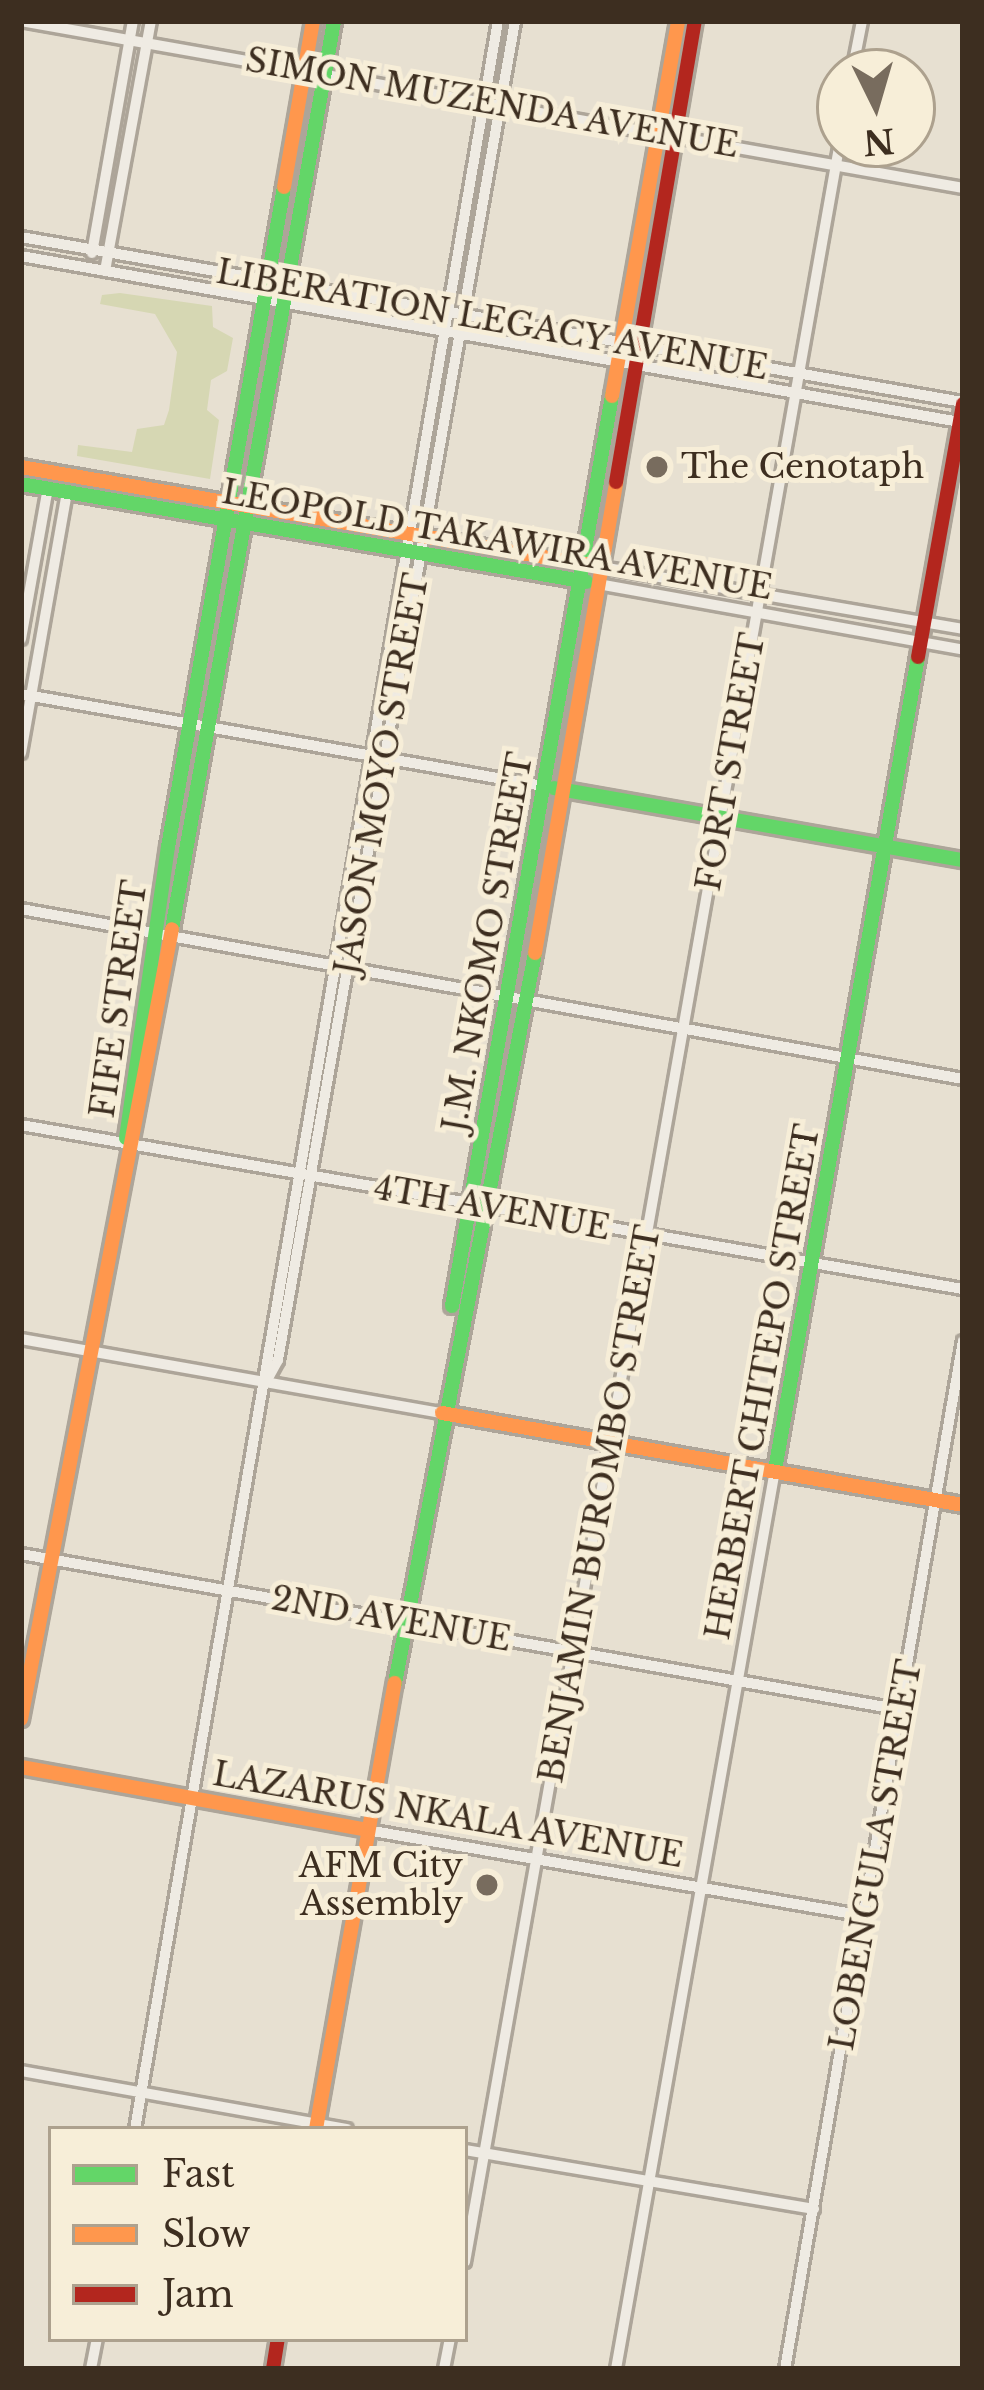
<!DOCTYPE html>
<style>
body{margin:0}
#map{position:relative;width:984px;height:2390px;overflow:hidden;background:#e7e0d1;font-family:"Libre Baskerville",serif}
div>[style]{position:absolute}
.green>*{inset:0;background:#d6d7b3}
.roads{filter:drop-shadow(3px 0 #ada599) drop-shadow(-3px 0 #ada599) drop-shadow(0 3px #ada599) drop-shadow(0 -3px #ada599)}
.street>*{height:10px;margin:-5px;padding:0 5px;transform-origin:5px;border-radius:5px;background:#efebe3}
.fast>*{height:14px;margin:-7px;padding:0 7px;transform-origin:7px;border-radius:7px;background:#63d668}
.slow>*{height:14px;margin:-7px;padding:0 7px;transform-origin:7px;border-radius:7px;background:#ff974d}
.jam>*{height:14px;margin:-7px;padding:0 7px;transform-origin:7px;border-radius:7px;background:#b3261e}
.dots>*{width:33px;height:33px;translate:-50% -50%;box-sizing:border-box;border:6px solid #f7eed8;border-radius:50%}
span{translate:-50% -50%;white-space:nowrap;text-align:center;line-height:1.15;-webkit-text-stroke:10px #f7eed8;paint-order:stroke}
.street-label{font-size:33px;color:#3d2e20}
.poi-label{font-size:33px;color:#3d2e20}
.left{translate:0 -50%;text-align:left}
.right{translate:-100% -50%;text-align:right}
.frame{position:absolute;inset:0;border:24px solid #3d2e20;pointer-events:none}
.legend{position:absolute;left:48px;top:2126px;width:420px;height:216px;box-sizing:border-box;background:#f7eed8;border:3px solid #ada18e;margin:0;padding:15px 21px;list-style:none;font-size:36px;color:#3d2e20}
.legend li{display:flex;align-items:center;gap:24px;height:60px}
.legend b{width:60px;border:3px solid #ada18e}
.north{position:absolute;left:816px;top:48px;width:120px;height:120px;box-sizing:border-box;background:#f7eed8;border:3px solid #ada18e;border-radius:50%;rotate:175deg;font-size:33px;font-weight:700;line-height:48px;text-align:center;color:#3d2e20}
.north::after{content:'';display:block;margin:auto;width:42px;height:54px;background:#786c5e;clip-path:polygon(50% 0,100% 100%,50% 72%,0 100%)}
</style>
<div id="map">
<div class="green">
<div style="clip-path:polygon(120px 293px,212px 306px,213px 327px,233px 338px,227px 371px,211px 380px,207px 410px,219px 420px,210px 479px,77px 456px,78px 445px,132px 452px,137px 429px,164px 425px,169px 410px,177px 352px,155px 314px,100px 304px,102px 295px)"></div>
</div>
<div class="roads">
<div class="street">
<div style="left:21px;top:21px;width:957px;rotate:10.05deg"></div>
<div style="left:852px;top:72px;width:52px;rotate:-78.9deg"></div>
<div style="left:21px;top:237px;width:956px;rotate:9.94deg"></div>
<div style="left:92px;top:253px;width:236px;rotate:-80deg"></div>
<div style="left:21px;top:256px;width:954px;rotate:10.03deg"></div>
<div style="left:105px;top:271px;width:254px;rotate:-79.6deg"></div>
<div style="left:601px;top:567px;width:367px;rotate:9.7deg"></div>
<div style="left:598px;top:584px;width:371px;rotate:10.2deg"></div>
<div style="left:21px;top:639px;width:153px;rotate:-79.9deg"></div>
<div style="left:21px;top:694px;width:524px;rotate:10deg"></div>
<div style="left:21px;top:753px;width:266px;rotate:-80deg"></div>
<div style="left:21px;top:909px;width:957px;rotate:10.23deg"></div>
<div style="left:21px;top:1125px;width:956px;rotate:9.88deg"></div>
<div style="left:21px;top:1339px;width:427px;rotate:10deg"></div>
<div style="left:267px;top:1380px;width:23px;rotate:-61deg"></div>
<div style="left:278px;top:1360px;width:1360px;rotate:-79.96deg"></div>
<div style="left:21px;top:1554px;width:895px;rotate:10.04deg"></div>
<div style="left:367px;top:1830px;width:505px;rotate:9.8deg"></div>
<div style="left:21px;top:2071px;width:331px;rotate:10.1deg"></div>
<div style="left:135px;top:2129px;width:2139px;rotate:-80.23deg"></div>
<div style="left:465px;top:2150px;width:354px;rotate:9.6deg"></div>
<div style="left:465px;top:2262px;width:2154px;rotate:-79.97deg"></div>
<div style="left:91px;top:2369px;width:31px;rotate:-79deg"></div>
<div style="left:444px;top:2369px;width:31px;rotate:-79deg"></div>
<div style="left:616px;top:2369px;width:913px;rotate:-79.97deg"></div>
<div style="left:785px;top:2369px;width:1043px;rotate:-80.18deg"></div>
</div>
<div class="fast">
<div style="left:21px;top:484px;width:574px;rotate:9.82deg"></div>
<div style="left:554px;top:788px;width:415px;rotate:10deg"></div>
<div style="left:172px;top:929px;width:922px;rotate:-79.88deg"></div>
<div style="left:126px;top:1138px;width:294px;rotate:-81.8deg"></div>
<div style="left:168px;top:847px;width:670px;rotate:-80.03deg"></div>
<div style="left:452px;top:1306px;width:924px;rotate:-80.03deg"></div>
<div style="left:775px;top:1470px;width:825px;rotate:-80.02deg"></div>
<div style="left:395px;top:1683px;width:743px;rotate:-79.14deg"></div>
</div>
<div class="slow">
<div style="left:284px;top:187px;width:169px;rotate:-80.1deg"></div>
<div style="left:612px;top:396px;width:381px;rotate:-80deg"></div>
<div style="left:21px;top:467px;width:577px;rotate:9.77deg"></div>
<div style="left:535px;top:953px;width:478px;rotate:-80.2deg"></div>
<div style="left:442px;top:1413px;width:529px;rotate:10.01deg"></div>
<div style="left:21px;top:1719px;width:804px;rotate:-79.18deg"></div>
<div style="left:21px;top:1767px;width:352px;rotate:10.3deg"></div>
<div style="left:316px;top:2129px;width:453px;rotate:-80deg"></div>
</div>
<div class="jam">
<div style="left:616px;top:482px;width:468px;rotate:-80.3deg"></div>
<div style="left:918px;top:657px;width:257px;rotate:-79.9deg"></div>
<div style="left:273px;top:2369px;width:30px;rotate:-81deg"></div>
</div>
</div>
<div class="dots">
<div style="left:657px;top:467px;background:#786c5e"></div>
<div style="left:487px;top:1885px;background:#786c5e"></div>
</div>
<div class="street-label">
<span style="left:492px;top:103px;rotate:10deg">SIMON MUZENDA AVENUE</span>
<span style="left:492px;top:320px;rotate:10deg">LIBERATION LEGACY AVENUE</span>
<span style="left:497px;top:540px;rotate:10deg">LEOPOLD TAKAWIRA AVENUE</span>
<span style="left:731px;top:762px;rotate:-80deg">FORT STREET</span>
<span style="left:382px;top:774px;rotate:-80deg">JASON MOYO STREET</span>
<span style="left:488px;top:942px;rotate:-80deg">J.M. NKOMO STREET</span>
<span style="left:119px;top:999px;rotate:-82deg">FIFE STREET</span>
<span style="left:492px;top:1208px;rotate:10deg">4TH AVENUE</span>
<span style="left:763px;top:1382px;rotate:-80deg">HERBERT CHITEPO STREET</span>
<span style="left:600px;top:1504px;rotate:-80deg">BENJAMIN BUROMBO STREET</span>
<span style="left:391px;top:1619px;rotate:10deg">2ND AVENUE</span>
<span style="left:448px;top:1815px;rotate:10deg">LAZARUS NKALA AVENUE</span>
<span style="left:876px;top:1855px;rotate:-80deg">LOBENGULA STREET</span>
</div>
<div class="poi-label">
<span class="left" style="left:681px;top:467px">The Cenotaph</span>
<span class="right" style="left:463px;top:1885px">AFM City<br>Assembly</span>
</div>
<div class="frame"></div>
<ul class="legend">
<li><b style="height:15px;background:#63d668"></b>Fast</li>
<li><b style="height:15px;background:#ff974d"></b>Slow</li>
<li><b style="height:15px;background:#b3261e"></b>Jam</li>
</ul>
<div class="north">N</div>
</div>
